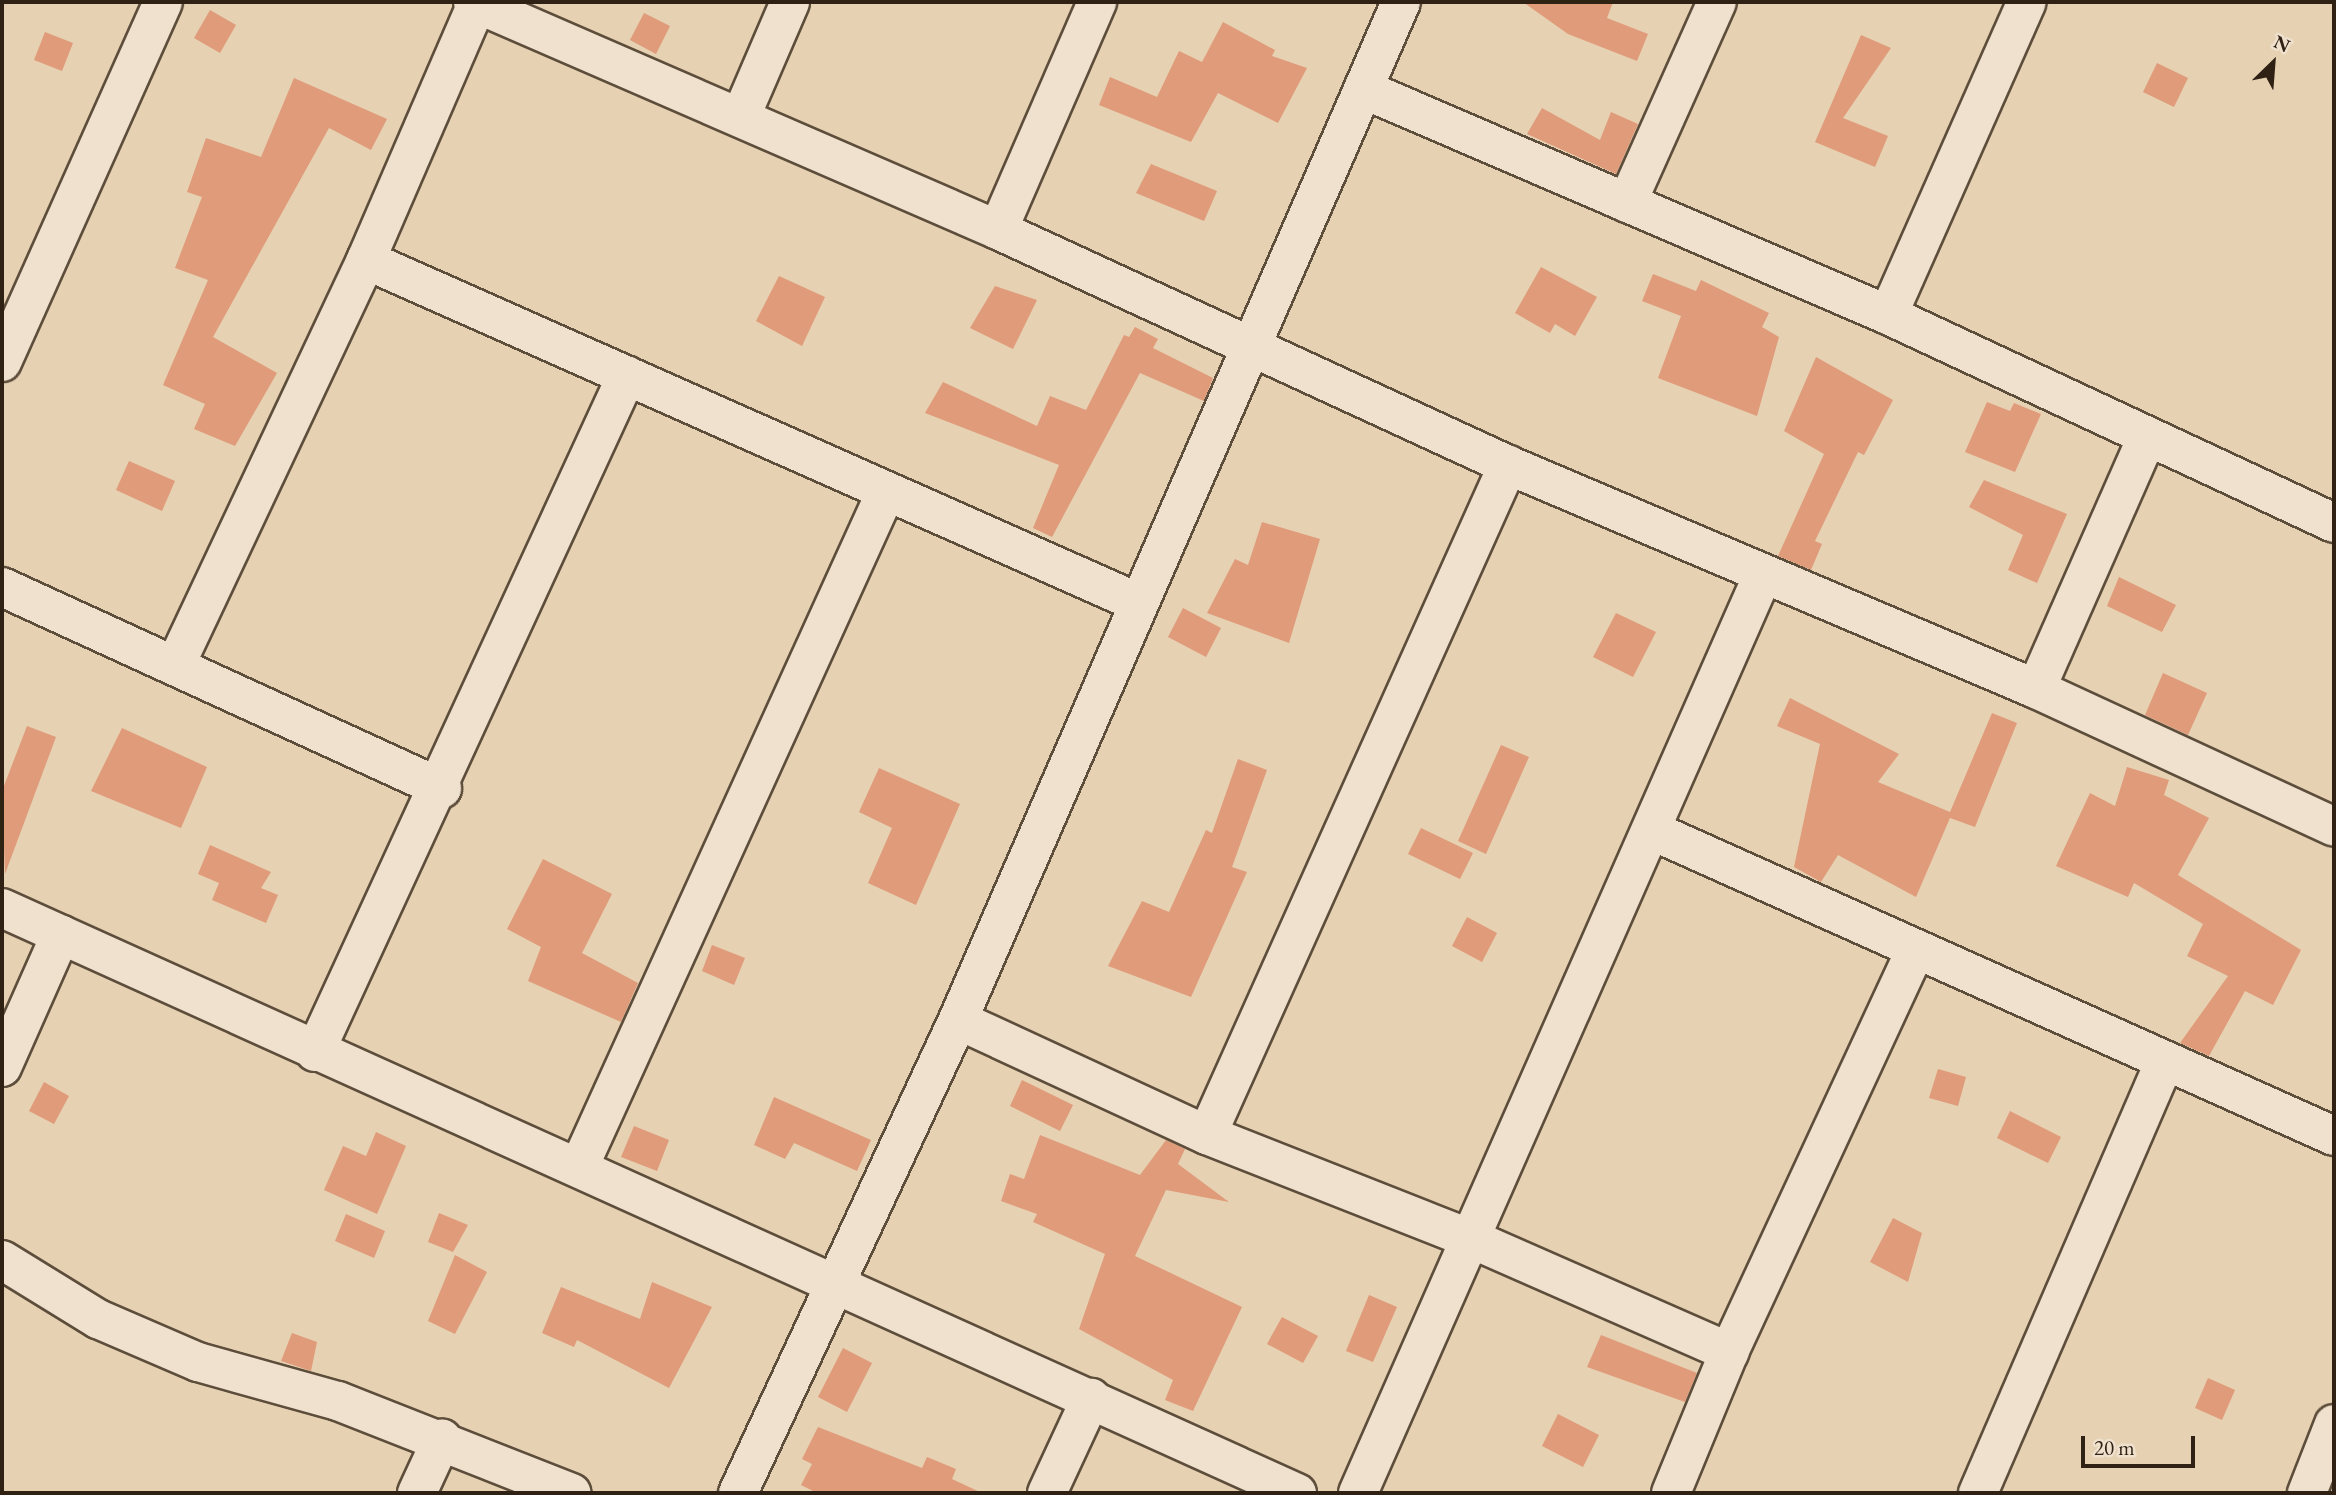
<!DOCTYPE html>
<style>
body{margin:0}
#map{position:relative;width:2336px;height:1495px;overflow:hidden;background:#e6d1b2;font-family:"EB Garamond",serif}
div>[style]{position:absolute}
.building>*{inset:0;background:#df9b7a}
.roads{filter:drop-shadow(2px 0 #5d4d3b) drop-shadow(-2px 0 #5d4d3b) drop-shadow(0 2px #5d4d3b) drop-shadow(0 -2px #5d4d3b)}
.street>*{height:38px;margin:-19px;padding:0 19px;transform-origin:19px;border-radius:19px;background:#efe1cd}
span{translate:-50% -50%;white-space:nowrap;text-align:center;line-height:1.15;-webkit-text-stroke:7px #efe1cd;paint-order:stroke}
.frame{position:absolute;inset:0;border:4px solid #2f2113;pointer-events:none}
.north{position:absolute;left:2238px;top:28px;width:70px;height:70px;-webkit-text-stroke:5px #efe1cd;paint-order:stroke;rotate:25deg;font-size:19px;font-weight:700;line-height:28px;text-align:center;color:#2f2113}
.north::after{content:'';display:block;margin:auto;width:24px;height:32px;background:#2f2113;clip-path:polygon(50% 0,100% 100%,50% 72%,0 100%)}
.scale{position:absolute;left:2081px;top:1436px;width:114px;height:32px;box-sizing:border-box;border:4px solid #2f2113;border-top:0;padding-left:9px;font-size:21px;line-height:24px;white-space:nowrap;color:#2f2113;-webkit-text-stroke:5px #efe1cd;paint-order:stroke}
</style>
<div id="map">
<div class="building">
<div style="clip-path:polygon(1523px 2px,1613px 2px,1607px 18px,1648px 34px,1637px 61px,1568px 34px)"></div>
<div style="clip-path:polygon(210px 10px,236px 25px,220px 53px,194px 38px)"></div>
<div style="clip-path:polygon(644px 13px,670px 26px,656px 54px,630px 40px)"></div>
<div style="clip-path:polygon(1223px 22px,1275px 50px,1272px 56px,1307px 68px,1278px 123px,1218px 93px,1191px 142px,1099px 105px,1110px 77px,1157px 97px,1179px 51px,1202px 62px)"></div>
<div style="clip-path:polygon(45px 32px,73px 43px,62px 71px,34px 60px)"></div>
<div style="clip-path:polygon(1861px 35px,1891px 48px,1843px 118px,1888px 136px,1875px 167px,1815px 142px)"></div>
<div style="clip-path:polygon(2157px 63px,2188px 78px,2174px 107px,2143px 92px)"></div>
<div style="clip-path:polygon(294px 78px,387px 119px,371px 150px,329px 128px,213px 337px,277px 373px,235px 446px,194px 429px,205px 404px,163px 385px,208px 280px,175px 268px,202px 197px,187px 192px,206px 138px,261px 157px)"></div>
<div style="clip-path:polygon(1542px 108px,1600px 140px,1611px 112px,1638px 124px,1616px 174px,1527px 134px)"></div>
<div style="clip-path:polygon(1151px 164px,1217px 191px,1204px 221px,1136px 193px)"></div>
<div style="clip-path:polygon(1541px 267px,1597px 297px,1575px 336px,1555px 324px,1550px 333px,1515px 313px)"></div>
<div style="clip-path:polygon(1653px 274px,1696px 291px,1701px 280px,1769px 313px,1762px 327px,1779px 337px,1757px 416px,1658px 378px,1681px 316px,1642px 301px)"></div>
<div style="clip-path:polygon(779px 276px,825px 297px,802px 346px,756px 321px)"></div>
<div style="clip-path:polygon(995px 286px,1037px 300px,1013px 349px,970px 328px)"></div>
<div style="clip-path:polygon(1135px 327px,1158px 339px,1153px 348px,1213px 378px,1204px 401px,1140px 373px,1052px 537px,1033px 528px,1059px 465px,925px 413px,943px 382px,1037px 426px,1050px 396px,1086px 410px,1124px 335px,1129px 337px)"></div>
<div style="clip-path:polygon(1816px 357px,1893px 400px,1864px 455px,1858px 452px,1815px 541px,1822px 544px,1811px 570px,1778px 556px,1824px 454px,1784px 431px)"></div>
<div style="clip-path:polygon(1987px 402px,2010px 411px,2014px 403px,2041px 414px,2015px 472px,1965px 452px)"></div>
<div style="clip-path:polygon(129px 461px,175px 481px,162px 511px,116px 490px)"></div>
<div style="clip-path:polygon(1984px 480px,2067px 514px,2037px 583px,2008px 570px,2023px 535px,1969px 507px)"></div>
<div style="clip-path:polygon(1262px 522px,1320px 539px,1289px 643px,1207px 613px,1235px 559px,1248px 565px)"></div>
<div style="clip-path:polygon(2119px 577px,2176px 605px,2162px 632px,2107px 606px)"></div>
<div style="clip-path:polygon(1183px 608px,1221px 628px,1206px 657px,1168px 637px)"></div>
<div style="clip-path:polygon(1616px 613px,1656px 632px,1633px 677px,1593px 657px)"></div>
<div style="clip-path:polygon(2163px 673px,2207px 693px,2188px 735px,2145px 715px)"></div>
<div style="clip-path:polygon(1790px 698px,1899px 754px,1878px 782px,1950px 812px,1992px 713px,2017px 723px,1975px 827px,1950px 818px,1916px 897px,1838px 855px,1821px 882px,1794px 867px,1820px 744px,1777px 726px)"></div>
<div style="clip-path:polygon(27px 726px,56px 737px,5px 874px,2px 791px)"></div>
<div style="clip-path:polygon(122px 728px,207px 767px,181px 828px,91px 791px)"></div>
<div style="clip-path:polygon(1501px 745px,1529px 757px,1486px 854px,1458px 841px)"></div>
<div style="clip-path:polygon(1238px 759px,1267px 770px,1232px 867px,1247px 872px,1191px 997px,1108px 966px,1142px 901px,1169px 912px,1206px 830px,1212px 833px)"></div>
<div style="clip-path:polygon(2127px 767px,2169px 780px,2164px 795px,2209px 818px,2178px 875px,2301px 950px,2273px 1005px,2245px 991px,2209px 1056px,2180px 1043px,2228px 976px,2187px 956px,2203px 924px,2134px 883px,2128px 897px,2056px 866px,2090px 793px,2115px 806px)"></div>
<div style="clip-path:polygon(879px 768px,960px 804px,916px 905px,868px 883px,892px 828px,859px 812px)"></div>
<div style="clip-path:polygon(1421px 828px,1473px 853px,1460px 879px,1408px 854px)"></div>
<div style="clip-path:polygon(210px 845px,271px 872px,261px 888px,278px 895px,266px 923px,212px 900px,219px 883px,198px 874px)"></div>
<div style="clip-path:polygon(543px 859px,612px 894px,582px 953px,638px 983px,621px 1022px,528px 981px,541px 947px,507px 929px)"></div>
<div style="clip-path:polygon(1467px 917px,1497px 933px,1482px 962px,1452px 946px)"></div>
<div style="clip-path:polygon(712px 945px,745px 958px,734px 985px,702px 971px)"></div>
<div style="clip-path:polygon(1938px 1069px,1966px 1077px,1958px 1106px,1929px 1098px)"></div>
<div style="clip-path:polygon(1022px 1080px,1073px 1105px,1060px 1131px,1010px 1106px)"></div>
<div style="clip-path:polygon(44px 1082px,69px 1096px,54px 1124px,29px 1111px)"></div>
<div style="clip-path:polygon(774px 1097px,871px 1140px,857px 1171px,794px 1143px,785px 1159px,754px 1145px)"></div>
<div style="clip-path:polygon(2010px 1111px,2061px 1137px,2048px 1163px,1997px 1138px)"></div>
<div style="clip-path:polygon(634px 1126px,669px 1140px,657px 1171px,621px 1157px)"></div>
<div style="clip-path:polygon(376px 1132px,406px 1146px,377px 1214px,324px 1190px,343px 1146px,366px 1156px)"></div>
<div style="clip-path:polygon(1040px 1135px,1140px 1175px,1166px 1140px,1185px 1149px,1178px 1164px,1229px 1202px,1166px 1190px,1135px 1256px,1242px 1307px,1193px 1411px,1165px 1400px,1173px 1380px,1079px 1329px,1105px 1254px,1033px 1222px,1037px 1214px,1001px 1201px,1010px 1174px,1024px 1179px)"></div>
<div style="clip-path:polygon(439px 1213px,468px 1225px,453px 1252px,428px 1242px)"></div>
<div style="clip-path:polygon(346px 1214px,385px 1231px,374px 1258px,335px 1241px)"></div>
<div style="clip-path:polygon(1893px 1218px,1922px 1233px,1908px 1282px,1870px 1262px)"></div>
<div style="clip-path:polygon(455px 1255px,487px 1272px,455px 1334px,428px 1321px)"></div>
<div style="clip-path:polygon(652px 1282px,712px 1307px,669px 1388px,577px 1340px,574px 1347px,542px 1333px,561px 1287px,640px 1319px)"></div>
<div style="clip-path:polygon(1369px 1295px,1397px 1307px,1373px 1362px,1346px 1351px)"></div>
<div style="clip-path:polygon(1282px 1317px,1318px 1336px,1303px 1363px,1267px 1344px)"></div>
<div style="clip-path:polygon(292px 1333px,317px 1342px,311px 1371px,281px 1361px)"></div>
<div style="clip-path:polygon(1601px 1335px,1697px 1373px,1685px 1402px,1587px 1367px)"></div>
<div style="clip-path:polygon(843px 1348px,872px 1363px,847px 1412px,818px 1397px)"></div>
<div style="clip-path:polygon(2208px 1378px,2235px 1390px,2222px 1420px,2195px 1408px)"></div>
<div style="clip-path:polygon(1558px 1414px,1599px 1435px,1583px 1467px,1542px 1446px)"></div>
<div style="clip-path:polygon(818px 1427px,922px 1468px,927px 1457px,956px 1469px,952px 1479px,982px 1493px,817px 1493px,801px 1485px,812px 1464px,802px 1459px)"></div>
</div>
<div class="roads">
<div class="street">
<div style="left:473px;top:2px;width:572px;rotate:23.47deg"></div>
<div style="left:998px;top:230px;width:562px;rotate:24.74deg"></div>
<div style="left:1508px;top:465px;width:574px;rotate:22.99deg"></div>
<div style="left:2036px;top:689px;width:328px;rotate:24.8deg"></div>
<div style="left:1363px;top:89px;width:572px;rotate:23.29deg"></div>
<div style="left:1888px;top:315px;width:492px;rotate:25deg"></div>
<div style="left:741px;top:116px;width:124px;rotate:-66.7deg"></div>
<div style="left:1627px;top:203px;width:220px;rotate:-65.9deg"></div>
<div style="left:998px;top:230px;width:249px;rotate:-66.5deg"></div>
<div style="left:366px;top:260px;width:846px;rotate:23.93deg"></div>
<div style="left:1888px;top:315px;width:342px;rotate:-66.1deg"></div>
<div style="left:2px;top:362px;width:394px;rotate:-65.9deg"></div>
<div style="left:2px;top:587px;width:484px;rotate:24.6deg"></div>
<div style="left:175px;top:666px;width:449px;rotate:-64.8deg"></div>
<div style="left:366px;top:260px;width:279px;rotate:-66.6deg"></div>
<div style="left:2036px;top:689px;width:275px;rotate:-66.2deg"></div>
<div style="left:1653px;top:831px;width:746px;rotate:24.13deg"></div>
<div style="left:2px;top:908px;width:1421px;rotate:24.31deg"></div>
<div style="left:958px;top:1020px;width:274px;rotate:24.8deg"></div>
<div style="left:1207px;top:1135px;width:287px;rotate:21.5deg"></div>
<div style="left:1474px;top:1240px;width:279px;rotate:23.7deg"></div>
<div style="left:315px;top:1052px;width:745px;rotate:-65.26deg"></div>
<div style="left:2px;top:1067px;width:145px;rotate:-66.1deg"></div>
<div style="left:1207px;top:1135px;width:735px;rotate:-65.81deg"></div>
<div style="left:579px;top:1167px;width:739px;rotate:-65.55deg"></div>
<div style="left:2px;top:1260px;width:113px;rotate:31.6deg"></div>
<div style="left:98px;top:1319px;width:109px;rotate:23.3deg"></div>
<div style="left:198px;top:1362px;width:145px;rotate:15.6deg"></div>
<div style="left:338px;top:1401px;width:251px;rotate:21.5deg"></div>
<div style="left:417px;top:1493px;width:60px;rotate:-65.2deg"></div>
<div style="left:738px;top:1493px;width:522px;rotate:-65.06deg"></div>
<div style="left:958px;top:1020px;width:1110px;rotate:-66.48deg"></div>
<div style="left:1047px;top:1493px;width:105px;rotate:-65.1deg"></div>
<div style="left:1358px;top:1493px;width:1001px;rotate:-66.2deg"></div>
<div style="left:1671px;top:1493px;width:152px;rotate:-67.6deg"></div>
<div style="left:1729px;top:1352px;width:442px;rotate:-65.1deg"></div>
<div style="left:1978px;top:1493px;width:471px;rotate:-66.6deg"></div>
<div style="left:2307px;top:1493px;width:74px;rotate:-68.6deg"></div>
</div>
</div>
<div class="frame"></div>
<div class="north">N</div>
<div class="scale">20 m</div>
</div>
